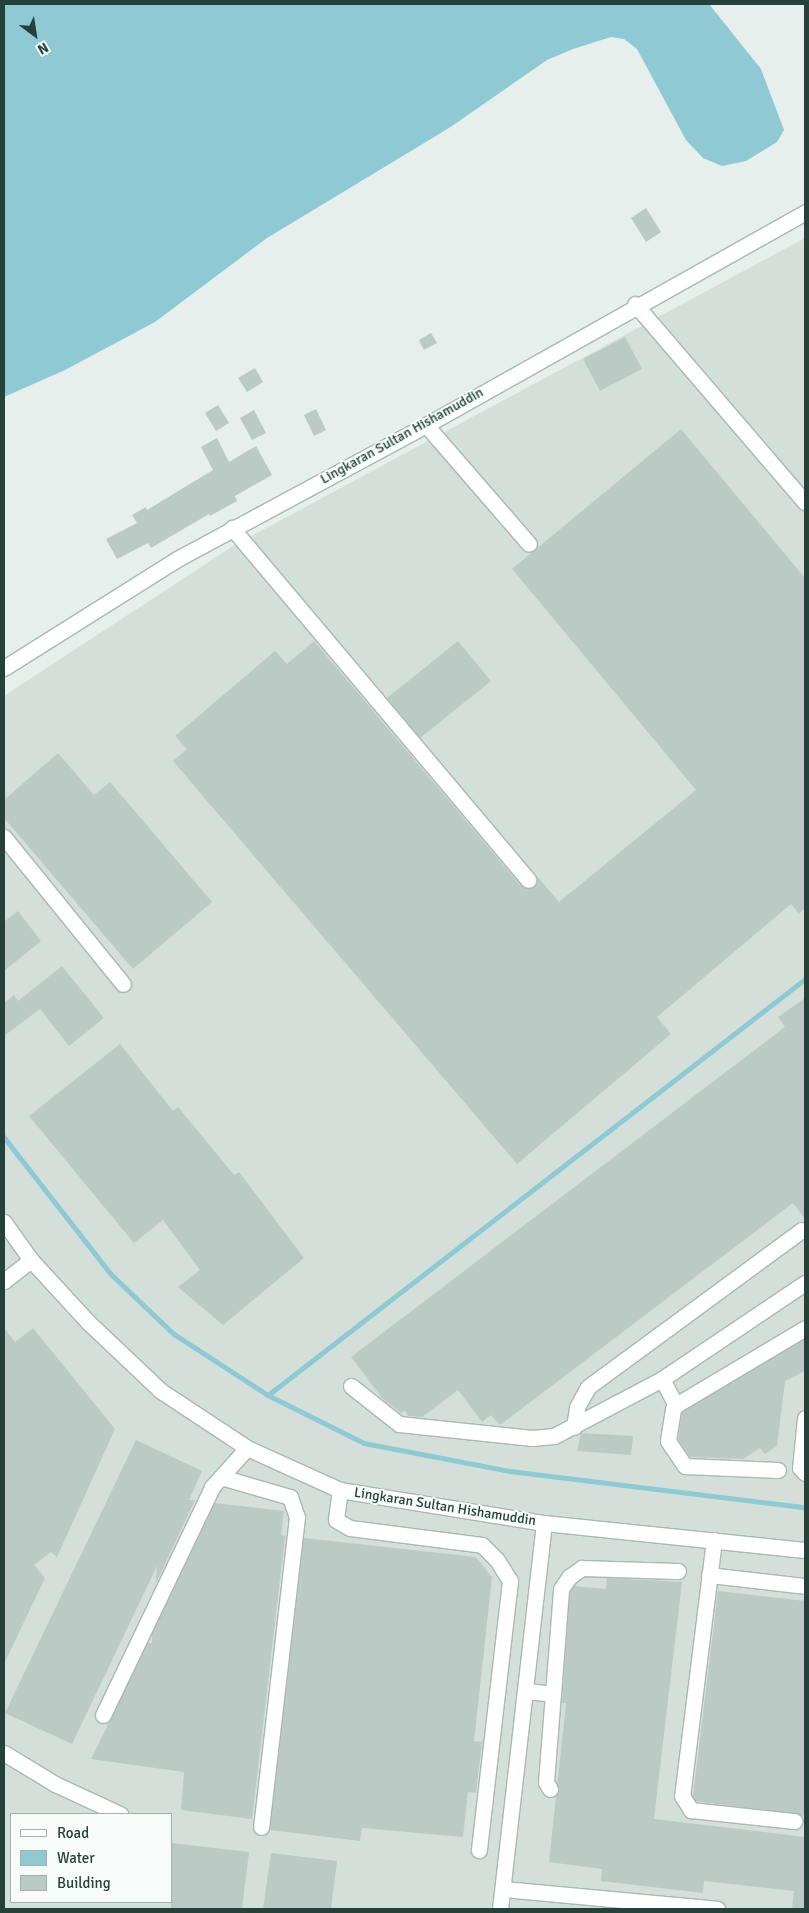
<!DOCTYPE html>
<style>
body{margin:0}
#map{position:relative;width:809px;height:1913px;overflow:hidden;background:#e6efeb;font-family:Signika,sans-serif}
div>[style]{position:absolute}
.built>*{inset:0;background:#d4dfda}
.water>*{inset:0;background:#8ec9d4}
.stream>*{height:4.5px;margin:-2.25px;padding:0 2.25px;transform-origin:2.25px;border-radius:2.25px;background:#8ec9d4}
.building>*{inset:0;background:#bbcac4}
.roads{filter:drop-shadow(1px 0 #a8b8b2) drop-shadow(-1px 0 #a8b8b2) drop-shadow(0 1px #a8b8b2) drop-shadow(0 -1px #a8b8b2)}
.minor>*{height:15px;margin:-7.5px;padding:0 7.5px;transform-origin:7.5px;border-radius:7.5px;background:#fff}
span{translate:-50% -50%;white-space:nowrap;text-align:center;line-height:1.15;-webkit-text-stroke:4px #f7fbf9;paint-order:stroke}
.street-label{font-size:14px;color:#24423a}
.frame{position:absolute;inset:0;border:5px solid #24423a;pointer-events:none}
.legend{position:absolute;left:10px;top:1813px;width:162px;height:90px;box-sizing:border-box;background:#f7fbf9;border:1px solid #a3b1ad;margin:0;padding:6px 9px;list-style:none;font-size:15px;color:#24423a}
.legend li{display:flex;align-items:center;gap:10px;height:25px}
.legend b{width:25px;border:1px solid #a3b1ad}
.north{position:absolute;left:10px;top:10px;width:50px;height:50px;-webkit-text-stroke:4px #f7fbf9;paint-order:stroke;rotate:149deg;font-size:14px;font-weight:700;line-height:20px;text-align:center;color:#24423a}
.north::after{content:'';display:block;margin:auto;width:18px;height:22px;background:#24423a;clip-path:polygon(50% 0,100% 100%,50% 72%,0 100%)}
</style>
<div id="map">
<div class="built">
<div style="clip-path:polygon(evenodd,805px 238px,805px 1909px,4px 1909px,4px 696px,233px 546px,805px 238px,11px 1814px,171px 1814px,171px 1902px,11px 1902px,11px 1814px)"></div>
</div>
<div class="water">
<div style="clip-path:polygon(4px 4px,709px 4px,761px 69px,784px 130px,777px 142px,746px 161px,722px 166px,703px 158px,686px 140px,637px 49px,624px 39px,611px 37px,573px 49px,547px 60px,449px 128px,267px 238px,155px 322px,65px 370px,4px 397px)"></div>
</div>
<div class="stream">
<div style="left:4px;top:1137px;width:174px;rotate:52deg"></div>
<div style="left:111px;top:1274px;width:87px;rotate:43.6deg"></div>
<div style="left:174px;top:1334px;width:112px;rotate:33deg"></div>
<div style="left:268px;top:1395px;width:107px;rotate:26.6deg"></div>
<div style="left:364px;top:1443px;width:149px;rotate:10.9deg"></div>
<div style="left:510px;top:1471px;width:297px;rotate:7deg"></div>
<div style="left:268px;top:1395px;width:679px;rotate:-37.76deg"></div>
</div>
<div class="building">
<div style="clip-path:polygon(646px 208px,661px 232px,646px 242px,631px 218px)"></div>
<div style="clip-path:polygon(431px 333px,437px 343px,424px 350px,419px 340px)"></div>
<div style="clip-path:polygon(625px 337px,642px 369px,600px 391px,583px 359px)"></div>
<div style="clip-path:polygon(255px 368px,263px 382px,247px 392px,238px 378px)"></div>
<div style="clip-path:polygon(218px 405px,229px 423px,216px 431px,205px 413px)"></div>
<div style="clip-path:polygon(316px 409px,326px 430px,314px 436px,304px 415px)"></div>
<div style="clip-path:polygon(254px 410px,266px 433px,252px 440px,240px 418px)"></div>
<div style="clip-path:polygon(681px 429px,805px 578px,805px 908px,799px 914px,791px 904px,657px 1017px,671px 1034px,517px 1164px,173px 761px,187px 749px,175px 736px,275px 651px,287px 664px,314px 641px,521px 886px,534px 887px,537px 883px,536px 875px,559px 902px,696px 790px,512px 569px)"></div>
<div style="clip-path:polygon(217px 438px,229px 462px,256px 446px,272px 475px,235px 496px,237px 501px,210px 516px,209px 514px,151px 548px,148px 543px,117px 559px,106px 539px,137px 523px,132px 515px,146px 507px,147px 510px,213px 470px,201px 447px)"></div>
<div style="clip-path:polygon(458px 641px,491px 681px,420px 738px,387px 698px)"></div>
<div style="clip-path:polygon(58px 753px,94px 795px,110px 782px,212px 902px,133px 969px,4px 818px,4px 800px)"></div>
<div style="clip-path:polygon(18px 911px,41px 941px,4px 971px,4px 922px)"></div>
<div style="clip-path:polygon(62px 966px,104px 1018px,69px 1046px,40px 1009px,4px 1036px,4px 1003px,14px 995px,18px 1001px)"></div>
<div style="clip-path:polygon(805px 998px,805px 1219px,793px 1203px,500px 1425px,491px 1415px,482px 1422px,458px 1390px,422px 1417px,408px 1416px,405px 1411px,401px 1413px,382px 1398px,351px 1357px,785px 1027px,778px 1017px)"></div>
<div style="clip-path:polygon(120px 1044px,173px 1111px,178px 1107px,234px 1175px,239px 1172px,304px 1258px,223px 1325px,178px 1287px,200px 1270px,163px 1220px,134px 1243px,29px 1116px)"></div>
<div style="clip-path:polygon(4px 1328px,15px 1342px,33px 1328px,115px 1429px,57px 1557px,51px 1552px,34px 1565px,45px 1578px,4px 1664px)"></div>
<div style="clip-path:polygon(805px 1339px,805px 1371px,785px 1381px,777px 1446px,765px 1454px,760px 1448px,743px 1459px,690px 1457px,678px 1439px,682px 1412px)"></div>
<div style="clip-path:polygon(581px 1433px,633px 1436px,631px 1455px,577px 1451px)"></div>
<div style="clip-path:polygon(136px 1440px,202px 1471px,189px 1500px,195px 1500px,156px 1583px,157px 1566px,72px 1744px,5px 1713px)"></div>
<div style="clip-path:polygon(215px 1503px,284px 1511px,281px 1535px,285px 1536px,252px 1819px,181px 1810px,184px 1772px,91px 1759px,148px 1643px,152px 1643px,152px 1634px)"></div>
<div style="clip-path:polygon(304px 1538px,476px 1557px,492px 1577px,474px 1741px,482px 1742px,476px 1793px,468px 1792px,463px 1837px,362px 1828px,360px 1841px,270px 1830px)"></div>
<div style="clip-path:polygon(607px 1578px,682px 1582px,654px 1819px,805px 1837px,805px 1909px,792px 1909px,794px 1891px,704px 1881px,703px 1893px,601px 1881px,602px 1869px,549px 1862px,566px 1703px,562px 1703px,570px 1592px,574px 1586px,606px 1589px)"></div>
<div style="clip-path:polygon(718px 1591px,805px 1601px,805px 1816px,696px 1801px,693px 1796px)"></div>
<div style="clip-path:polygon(171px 1843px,249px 1852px,242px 1909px,171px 1909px)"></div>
<div style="clip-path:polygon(271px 1853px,337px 1861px,331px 1909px,263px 1909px)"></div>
</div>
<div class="roads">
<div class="minor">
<div style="left:635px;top:304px;width:261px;rotate:49.4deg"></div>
<div style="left:426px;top:425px;width:157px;rotate:49.1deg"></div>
<div style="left:232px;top:528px;width:460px;rotate:49.9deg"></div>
<div style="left:4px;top:668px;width:204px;rotate:-32.2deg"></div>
<div style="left:177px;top:559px;width:283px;rotate:-28.3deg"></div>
<div style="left:426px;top:425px;width:435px;rotate:-29.3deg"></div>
<div style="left:4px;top:837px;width:189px;rotate:51deg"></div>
<div style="left:4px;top:1222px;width:47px;rotate:54.6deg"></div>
<div style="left:31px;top:1260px;width:84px;rotate:47.4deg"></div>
<div style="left:88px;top:1322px;width:100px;rotate:43.4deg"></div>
<div style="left:161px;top:1391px;width:103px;rotate:33.5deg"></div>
<div style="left:247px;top:1448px;width:102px;rotate:24.3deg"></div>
<div style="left:340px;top:1490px;width:207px;rotate:9.2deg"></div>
<div style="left:544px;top:1523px;width:262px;rotate:5.9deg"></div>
<div style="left:4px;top:1281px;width:34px;rotate:-38deg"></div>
<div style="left:662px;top:1379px;width:30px;rotate:62deg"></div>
<div style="left:676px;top:1405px;width:150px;rotate:-30.8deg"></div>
<div style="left:351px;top:1386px;width:61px;rotate:38.4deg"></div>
<div style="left:399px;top:1424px;width:134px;rotate:6deg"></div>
<div style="left:532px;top:1438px;width:22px;rotate:-5deg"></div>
<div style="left:554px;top:1436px;width:122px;rotate:-27.8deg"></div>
<div style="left:662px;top:1379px;width:172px;rotate:-33.9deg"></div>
<div style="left:676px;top:1405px;width:5px;rotate:127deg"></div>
<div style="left:673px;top:1409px;width:32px;rotate:99deg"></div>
<div style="left:668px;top:1441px;width:30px;rotate:56deg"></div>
<div style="left:685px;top:1466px;width:93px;rotate:2.5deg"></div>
<div style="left:805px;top:1418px;width:50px;rotate:95.7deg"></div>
<div style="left:800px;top:1468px;width:7px;rotate:45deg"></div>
<div style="left:574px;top:1427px;width:20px;rotate:-81deg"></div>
<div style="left:577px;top:1407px;width:23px;rotate:-61deg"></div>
<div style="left:588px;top:1387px;width:265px;rotate:-36.3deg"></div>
<div style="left:221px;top:1477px;width:72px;rotate:16.2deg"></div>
<div style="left:290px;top:1497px;width:21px;rotate:71deg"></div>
<div style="left:297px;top:1517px;width:312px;rotate:96.6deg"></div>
<div style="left:340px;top:1490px;width:30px;rotate:98deg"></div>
<div style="left:336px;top:1520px;width:16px;rotate:30deg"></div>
<div style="left:350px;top:1528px;width:133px;rotate:7.3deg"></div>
<div style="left:482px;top:1545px;width:21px;rotate:45deg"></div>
<div style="left:497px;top:1560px;width:25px;rotate:58deg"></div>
<div style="left:510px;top:1581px;width:271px;rotate:96.6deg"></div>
<div style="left:714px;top:1540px;width:258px;rotate:97.1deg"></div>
<div style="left:682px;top:1796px;width:17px;rotate:57deg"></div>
<div style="left:691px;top:1810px;width:104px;rotate:6.1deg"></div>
<div style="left:709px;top:1575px;width:97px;rotate:6.5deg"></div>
<div style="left:526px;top:1691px;width:27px;rotate:6deg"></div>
<div style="left:553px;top:1694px;width:105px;rotate:-85.6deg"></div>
<div style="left:561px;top:1589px;width:14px;rotate:-56deg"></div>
<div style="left:569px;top:1577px;width:16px;rotate:-35deg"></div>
<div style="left:582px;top:1568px;width:96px;rotate:1.8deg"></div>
<div style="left:103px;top:1715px;width:253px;rotate:-64.4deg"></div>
<div style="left:212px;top:1487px;width:52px;rotate:-48.1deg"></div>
<div style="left:4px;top:1753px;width:60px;rotate:31.3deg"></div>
<div style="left:55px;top:1784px;width:72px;rotate:24.8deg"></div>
<div style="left:550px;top:1789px;width:8px;rotate:-120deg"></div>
<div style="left:546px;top:1782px;width:88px;rotate:-85.5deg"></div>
<div style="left:503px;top:1889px;width:215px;rotate:5.3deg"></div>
<div style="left:500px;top:1909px;width:388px;rotate:-83.5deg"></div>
</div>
</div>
<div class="street-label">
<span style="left:402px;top:436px;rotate:-29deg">Lingkaran Sultan Hishamuddin</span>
<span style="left:445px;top:1507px;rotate:9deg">Lingkaran Sultan Hishamuddin</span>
</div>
<div class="frame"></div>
<ul class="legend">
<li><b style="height:6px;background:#fff"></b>Road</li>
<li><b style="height:14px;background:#8ec9d4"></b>Water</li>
<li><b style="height:14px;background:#bbcac4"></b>Building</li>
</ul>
<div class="north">N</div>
</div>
